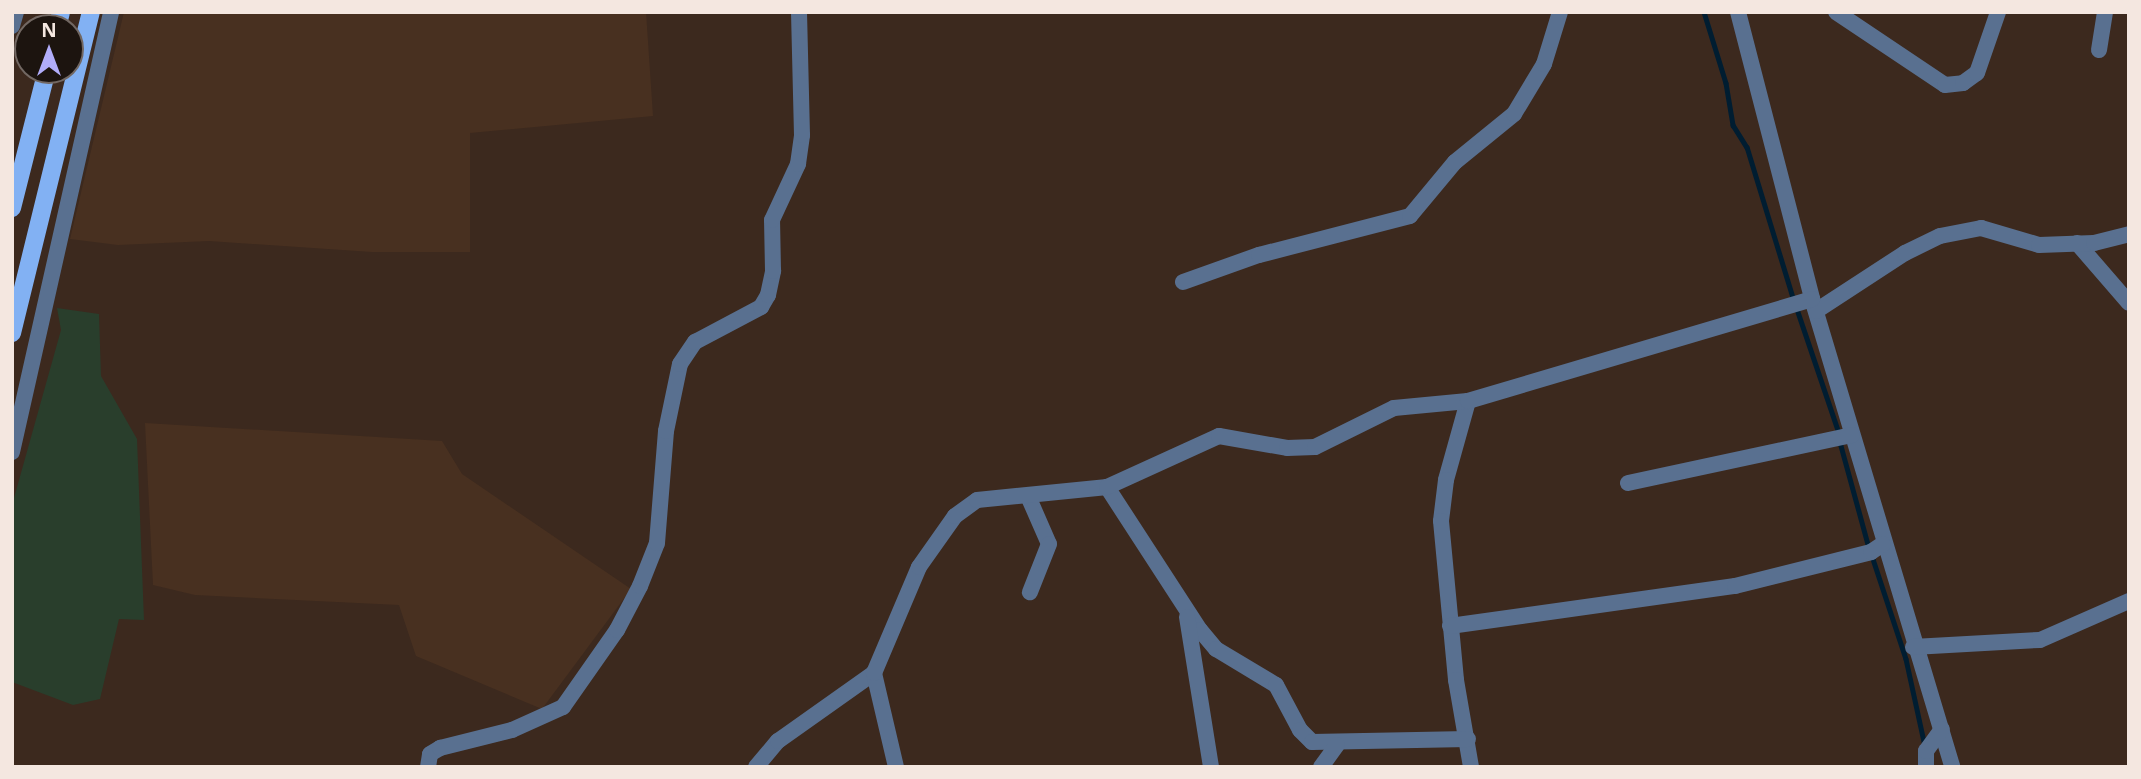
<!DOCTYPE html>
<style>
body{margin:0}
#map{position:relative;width:2141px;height:779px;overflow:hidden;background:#3c291e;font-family:"Noto Sans",sans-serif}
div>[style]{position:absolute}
.built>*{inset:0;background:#483020}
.green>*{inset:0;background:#293e2c}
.stream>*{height:4.5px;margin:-2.25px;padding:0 2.25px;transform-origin:2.25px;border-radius:2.25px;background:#001d31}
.minor>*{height:16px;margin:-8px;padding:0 8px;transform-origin:8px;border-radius:8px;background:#597090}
.major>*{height:18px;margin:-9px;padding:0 9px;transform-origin:9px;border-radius:9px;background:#82b1f3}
span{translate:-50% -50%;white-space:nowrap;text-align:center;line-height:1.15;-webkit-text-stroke:7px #1c140f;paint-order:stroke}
.frame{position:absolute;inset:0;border:14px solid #f4e7e0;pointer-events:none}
.north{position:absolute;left:14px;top:14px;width:70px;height:70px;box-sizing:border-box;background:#1c140f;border:2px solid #726863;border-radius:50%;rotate:0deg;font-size:19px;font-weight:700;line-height:28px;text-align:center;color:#f4e7e0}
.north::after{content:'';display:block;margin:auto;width:24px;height:32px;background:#b1adfa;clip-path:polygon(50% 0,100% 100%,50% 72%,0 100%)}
</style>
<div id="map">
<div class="built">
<div style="clip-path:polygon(124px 12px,646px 12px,653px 116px,470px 133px,470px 252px,372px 252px,209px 241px,118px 245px,70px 239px)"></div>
<div style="clip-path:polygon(145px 423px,442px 441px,462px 474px,631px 589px,542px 709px,416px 656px,399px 605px,195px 595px,153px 585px)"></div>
</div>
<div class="green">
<div style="clip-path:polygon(57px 308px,99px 314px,101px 376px,137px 439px,144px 620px,119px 619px,100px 699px,73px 705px,12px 682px,12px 505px,61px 330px)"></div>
</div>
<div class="stream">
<div style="left:1704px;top:12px;width:74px;rotate:72.8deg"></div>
<div style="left:1726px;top:83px;width:43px;rotate:80.5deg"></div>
<div style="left:1733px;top:125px;width:26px;rotate:58deg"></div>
<div style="left:1747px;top:147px;width:161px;rotate:73deg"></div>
<div style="left:1797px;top:309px;width:131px;rotate:71.3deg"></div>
<div style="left:1840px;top:442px;width:110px;rotate:74.7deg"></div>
<div style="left:1872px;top:556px;width:108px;rotate:71.7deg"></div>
<div style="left:1906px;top:659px;width:89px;rotate:77.7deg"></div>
</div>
<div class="minor">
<div style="left:1738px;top:12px;width:296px;rotate:75.5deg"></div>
<div style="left:1812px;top:299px;width:488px;rotate:73.3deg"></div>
<div style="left:1836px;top:12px;width:131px;rotate:33.8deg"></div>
<div style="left:1945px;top:85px;width:18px;rotate:-6deg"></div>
<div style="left:1963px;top:83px;width:17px;rotate:-36deg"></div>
<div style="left:1977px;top:73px;width:65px;rotate:-71deg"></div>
<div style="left:12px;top:26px;width:15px;rotate:-74deg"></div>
<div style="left:2099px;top:50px;width:38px;rotate:-81deg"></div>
<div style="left:2077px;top:243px;width:79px;rotate:49.1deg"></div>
<div style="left:1183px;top:282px;width:81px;rotate:-19.6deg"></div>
<div style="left:1259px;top:255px;width:156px;rotate:-14.5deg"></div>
<div style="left:1410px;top:216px;width:70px;rotate:-50.2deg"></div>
<div style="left:1455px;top:162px;width:76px;rotate:-39.1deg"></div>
<div style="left:1514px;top:114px;width:58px;rotate:-59deg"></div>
<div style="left:1544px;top:64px;width:54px;rotate:-72.9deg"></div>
<div style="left:1816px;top:311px;width:106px;rotate:-33.1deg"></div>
<div style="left:1905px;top:253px;width:39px;rotate:-26deg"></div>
<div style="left:1940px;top:236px;width:42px;rotate:-11deg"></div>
<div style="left:1981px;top:228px;width:60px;rotate:16.3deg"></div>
<div style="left:2039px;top:245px;width:55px;rotate:-2.1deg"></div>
<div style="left:2094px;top:243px;width:36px;rotate:-14deg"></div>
<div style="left:1468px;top:401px;width:82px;rotate:105.6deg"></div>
<div style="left:1446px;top:480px;width:41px;rotate:97deg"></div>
<div style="left:1441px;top:521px;width:160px;rotate:84.6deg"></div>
<div style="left:1456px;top:680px;width:88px;rotate:80.2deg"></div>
<div style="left:12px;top:452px;width:451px;rotate:-77.3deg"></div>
<div style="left:1628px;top:483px;width:229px;rotate:-12.1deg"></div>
<div style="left:1107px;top:487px;width:171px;rotate:57deg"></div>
<div style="left:1200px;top:630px;width:25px;rotate:50deg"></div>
<div style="left:1216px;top:649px;width:70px;rotate:31deg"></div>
<div style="left:1276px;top:685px;width:51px;rotate:61.9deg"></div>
<div style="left:1300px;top:730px;width:17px;rotate:45deg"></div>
<div style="left:1312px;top:742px;width:156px;rotate:-1.1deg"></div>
<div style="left:1028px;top:496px;width:52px;rotate:66.4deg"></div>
<div style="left:1049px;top:544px;width:52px;rotate:111.6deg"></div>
<div style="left:1187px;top:617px;width:152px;rotate:80.9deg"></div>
<div style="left:1450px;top:626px;width:288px;rotate:-8deg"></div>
<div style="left:1735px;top:586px;width:140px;rotate:-14deg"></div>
<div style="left:1871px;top:552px;width:14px;rotate:-34deg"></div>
<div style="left:1913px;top:647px;width:127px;rotate:-3.2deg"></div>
<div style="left:2040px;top:640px;width:97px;rotate:-23.7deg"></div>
<div style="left:428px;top:767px;width:13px;rotate:-81deg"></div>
<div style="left:430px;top:754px;width:12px;rotate:-31deg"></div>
<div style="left:440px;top:748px;width:74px;rotate:-14deg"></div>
<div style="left:512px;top:730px;width:56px;rotate:-24.3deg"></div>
<div style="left:563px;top:707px;width:94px;rotate:-55deg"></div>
<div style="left:617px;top:630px;width:50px;rotate:-62.4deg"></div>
<div style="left:640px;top:586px;width:46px;rotate:-68.4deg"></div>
<div style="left:657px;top:543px;width:112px;rotate:-85.4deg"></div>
<div style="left:666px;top:431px;width:68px;rotate:-78.2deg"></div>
<div style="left:680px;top:364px;width:27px;rotate:-56deg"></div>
<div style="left:695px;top:342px;width:75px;rotate:-27.9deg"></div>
<div style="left:761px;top:307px;width:14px;rotate:-60deg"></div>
<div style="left:768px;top:295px;width:25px;rotate:-78deg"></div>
<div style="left:773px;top:271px;width:51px;rotate:-91.1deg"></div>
<div style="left:772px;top:220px;width:62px;rotate:-65.1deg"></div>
<div style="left:798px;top:164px;width:29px;rotate:-82deg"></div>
<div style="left:802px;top:135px;width:123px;rotate:-91.4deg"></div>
<div style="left:756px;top:767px;width:34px;rotate:-50deg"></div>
<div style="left:778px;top:741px;width:118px;rotate:-35.3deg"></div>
<div style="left:896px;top:767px;width:97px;rotate:-103.2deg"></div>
<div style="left:874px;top:673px;width:115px;rotate:-67deg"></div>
<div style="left:919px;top:567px;width:62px;rotate:-54.8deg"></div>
<div style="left:955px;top:516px;width:27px;rotate:-36deg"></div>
<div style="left:977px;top:500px;width:131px;rotate:-5.7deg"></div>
<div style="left:1107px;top:487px;width:123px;rotate:-24.5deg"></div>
<div style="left:1219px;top:436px;width:69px;rotate:10deg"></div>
<div style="left:1287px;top:448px;width:28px;rotate:-2deg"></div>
<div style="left:1315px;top:447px;width:88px;rotate:-26.3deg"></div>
<div style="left:1394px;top:408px;width:74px;rotate:-5.4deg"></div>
<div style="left:1468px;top:401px;width:359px;rotate:-16.5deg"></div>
<div style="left:1321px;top:767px;width:27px;rotate:-54deg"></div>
<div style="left:1926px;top:767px;width:16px;rotate:-90deg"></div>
<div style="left:1926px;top:751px;width:27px;rotate:-54deg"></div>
</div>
<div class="major">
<div style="left:57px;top:28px;width:16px;rotate:-76deg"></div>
<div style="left:12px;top:208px;width:142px;rotate:-75.8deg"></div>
<div style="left:12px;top:333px;width:331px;rotate:-76.2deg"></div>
</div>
<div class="frame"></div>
<div class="north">N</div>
</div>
